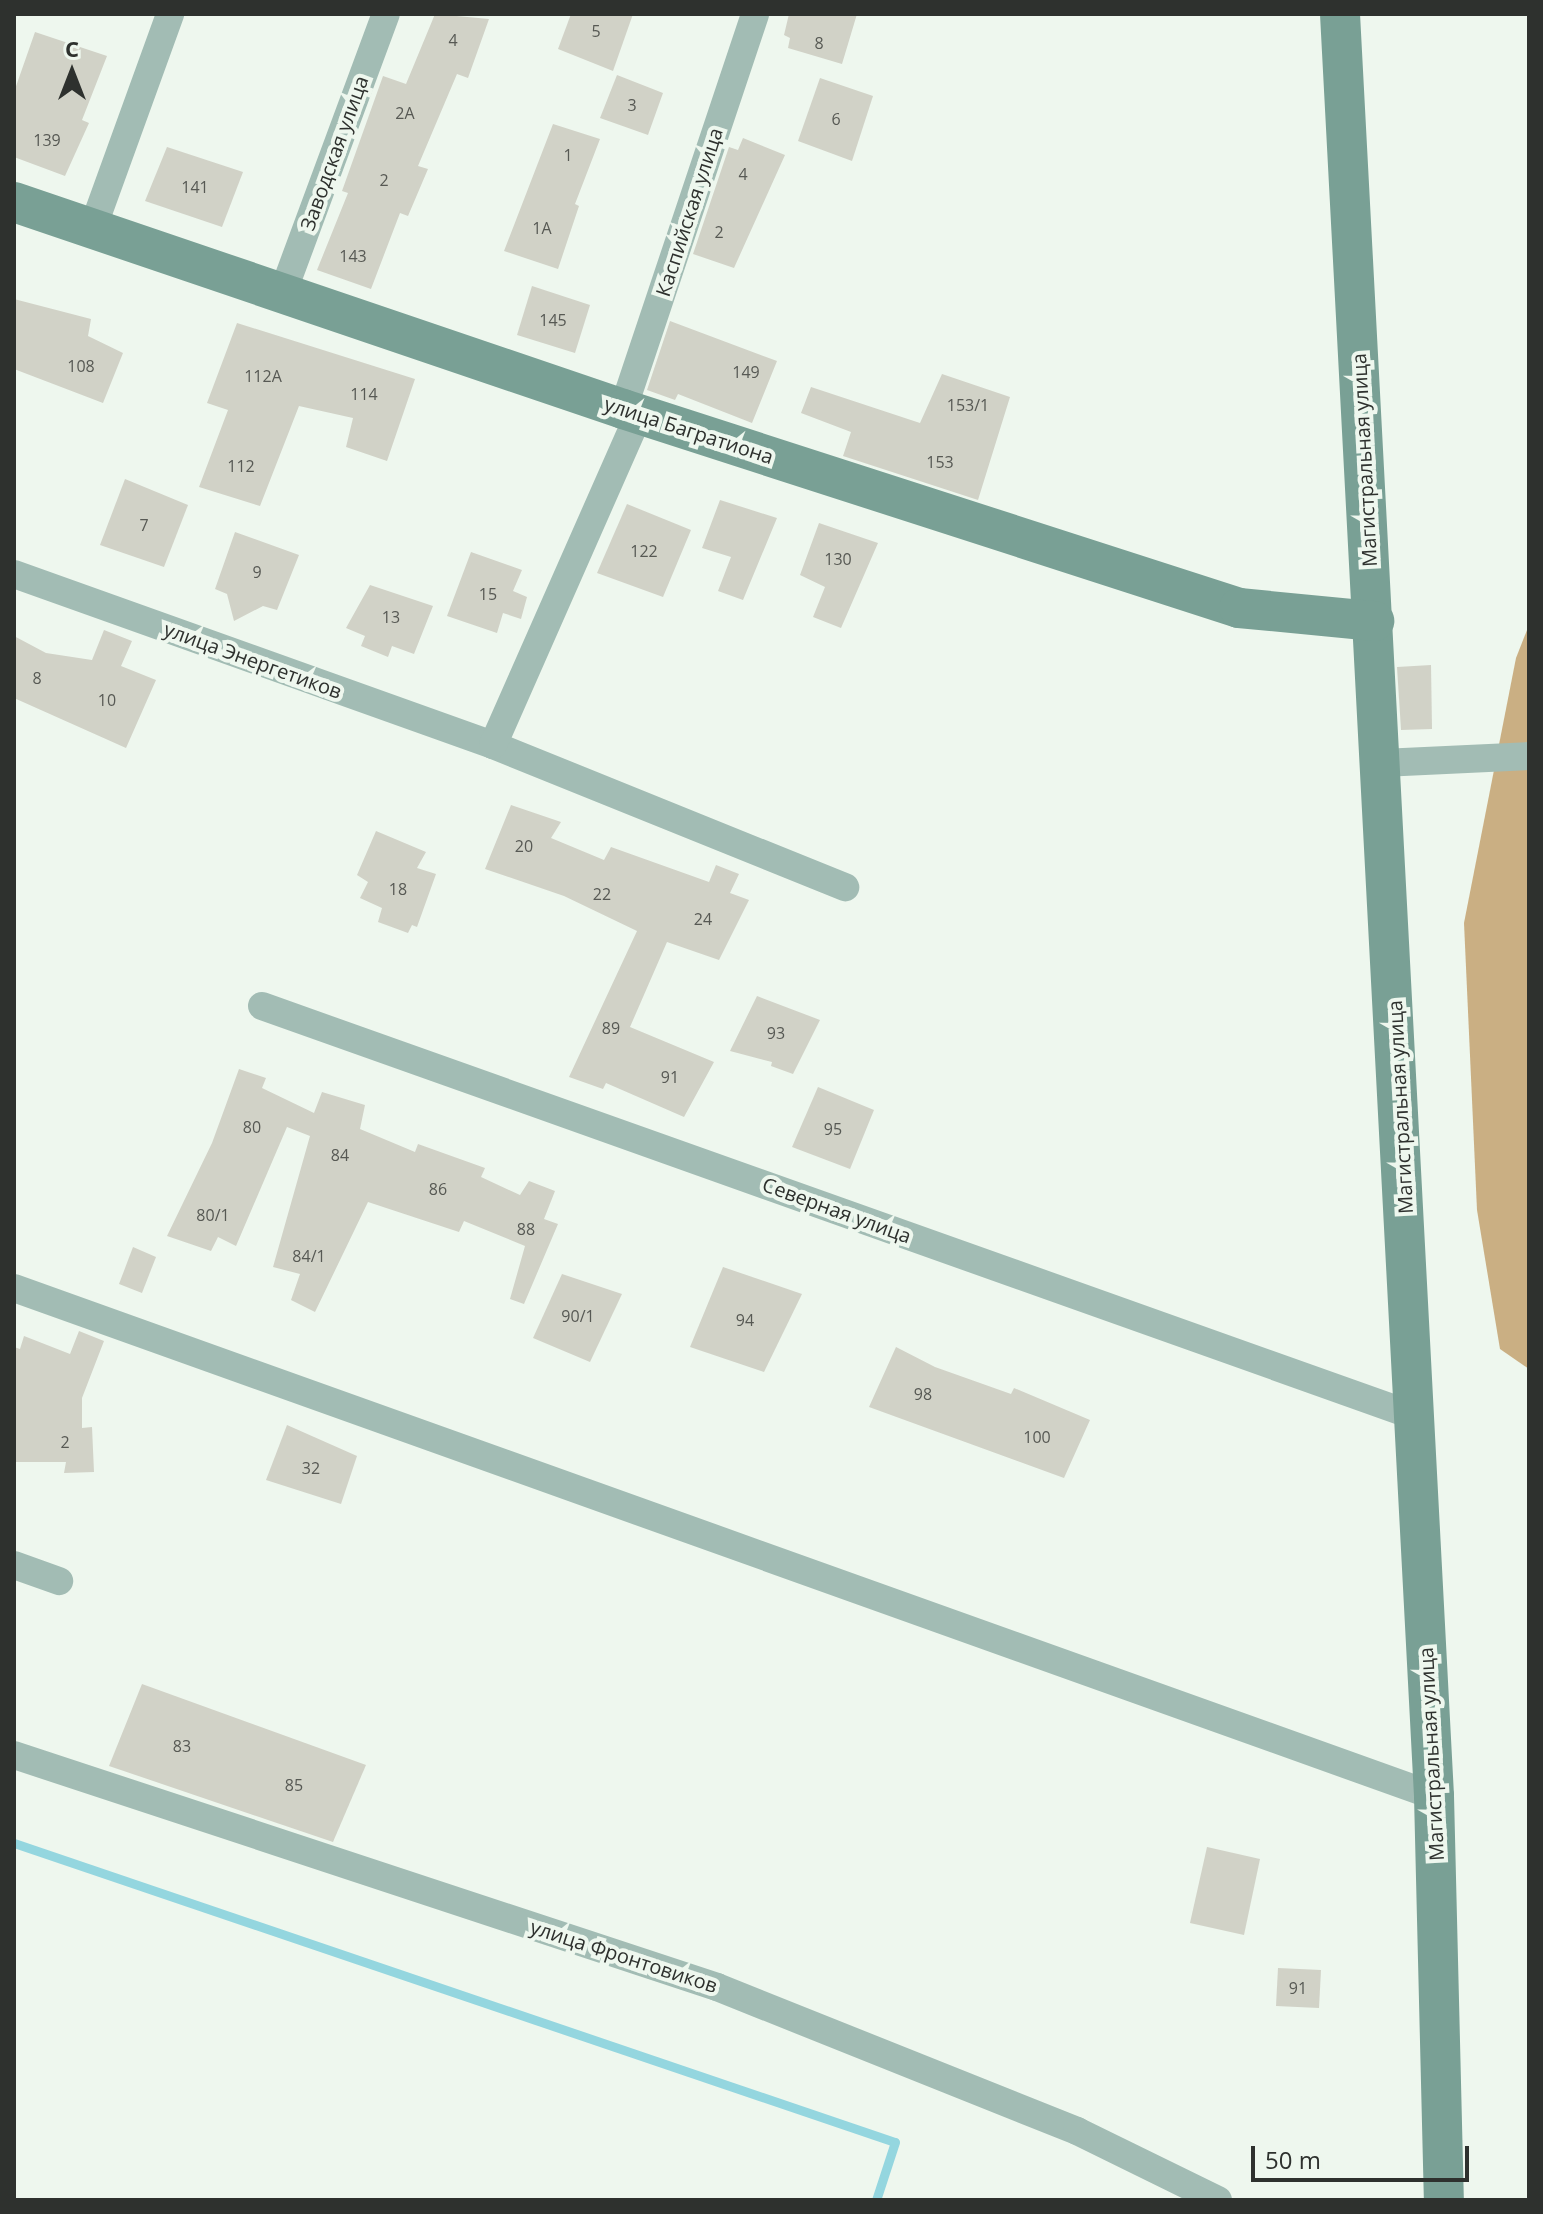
<!DOCTYPE html>
<meta charset="utf-8">
<style>
body{margin:0}
#map{position:relative;width:1543px;height:2214px;overflow:hidden;background:#eef7ee;font-family:"Open Sans",sans-serif}
div>[style]{position:absolute}
.forest>*{inset:0;background:#caaf83}
.stream>*{height:9px;margin:-4.5px;padding:0 4.5px;transform-origin:4.5px;border-radius:4.5px;background:#94d6df}
.building>*{inset:0;background:#d1d2c7}
.street>*{height:28px;margin:-14px;padding:0 14px;transform-origin:14px;border-radius:14px;background:#a2bcb4}
.secondary>*{height:40px;margin:-20px;padding:0 20px;transform-origin:20px;border-radius:20px;background:#79a095}
span{translate:-50% -50%;white-space:nowrap;text-align:center;line-height:1.15;-webkit-text-stroke:8px #eef7ee;paint-order:stroke}
.number-label{font-size:16px;color:#575954}
.number-label span{-webkit-text-stroke-width:0}
.street-label{font-size:20px;color:#2e312e}
.frame{position:absolute;inset:0;border:16px solid #2e312e;pointer-events:none}
.north{position:absolute;left:32px;top:32px;width:80px;height:80px;-webkit-text-stroke:6px #eef7ee;paint-order:stroke;rotate:0deg;font-size:22px;font-weight:700;line-height:32px;text-align:center;color:#2e312e}
.north::after{content:'';display:block;margin:auto;width:28px;height:36px;background:#2e312e;clip-path:polygon(50% 0,100% 100%,50% 72%,0 100%)}
.scale{position:absolute;left:1251px;top:2146px;width:218px;height:36px;box-sizing:border-box;border:4px solid #2e312e;border-top:0;padding-left:10px;font-size:24px;line-height:28px;white-space:nowrap;color:#2e312e;-webkit-text-stroke:6px #eef7ee;paint-order:stroke}
</style>
<div id="map">
<div class="forest">
<div style="clip-path:polygon(1529px 625px,1529px 1369px,1500px 1349px,1477px 1210px,1464px 923px,1516px 658px)"></div>
</div>
<div class="stream">
<div style="left:14px;top:1843px;width:930px;rotate:18.75deg"></div>
<div style="left:895px;top:2142px;width:61px;rotate:108.1deg"></div>
</div>
<div class="building">
<div style="clip-path:polygon(435px 14px,489px 19px,468px 78px,457px 74px,418px 166px,428px 169px,408px 216px,400px 213px,371px 289px,317px 270px,348px 193px,342px 191px,383px 76px,406px 84px)"></div>
<div style="clip-path:polygon(571px 14px,633px 14px,613px 71px,558px 49px)"></div>
<div style="clip-path:polygon(789px 14px,857px 14px,842px 64px,788px 48px,790px 38px,784px 35px)"></div>
<div style="clip-path:polygon(35px 32px,107px 56px,82px 120px,89px 123px,65px 176px,14px 157px,14px 92px)"></div>
<div style="clip-path:polygon(617px 75px,663px 93px,648px 135px,600px 118px)"></div>
<div style="clip-path:polygon(820px 78px,873px 96px,852px 161px,798px 141px)"></div>
<div style="clip-path:polygon(553px 124px,600px 139px,575px 204px,579px 206px,558px 269px,504px 251px)"></div>
<div style="clip-path:polygon(743px 138px,785px 155px,734px 268px,693px 254px,729px 147px,738px 150px)"></div>
<div style="clip-path:polygon(167px 147px,243px 172px,222px 227px,145px 201px)"></div>
<div style="clip-path:polygon(532px 286px,590px 305px,575px 353px,517px 335px)"></div>
<div style="clip-path:polygon(14px 299px,91px 319px,88px 336px,123px 353px,103px 403px,14px 369px)"></div>
<div style="clip-path:polygon(670px 321px,777px 361px,752px 423px,678px 394px,675px 400px,647px 390px)"></div>
<div style="clip-path:polygon(237px 323px,415px 379px,387px 461px,346px 447px,353px 418px,299px 406px,260px 506px,199px 487px,228px 410px,207px 403px)"></div>
<div style="clip-path:polygon(942px 374px,1010px 397px,978px 500px,843px 456px,851px 432px,801px 413px,811px 387px,920px 423px)"></div>
<div style="clip-path:polygon(125px 479px,188px 505px,164px 567px,100px 545px)"></div>
<div style="clip-path:polygon(720px 500px,777px 518px,743px 600px,718px 591px,731px 557px,702px 548px)"></div>
<div style="clip-path:polygon(627px 504px,691px 530px,663px 597px,597px 573px)"></div>
<div style="clip-path:polygon(819px 523px,878px 543px,841px 628px,813px 617px,825px 587px,800px 575px)"></div>
<div style="clip-path:polygon(235px 532px,299px 555px,277px 610px,263px 606px,234px 621px,227px 594px,215px 589px)"></div>
<div style="clip-path:polygon(471px 552px,522px 570px,513px 591px,527px 597px,521px 619px,503px 613px,497px 633px,447px 616px)"></div>
<div style="clip-path:polygon(370px 585px,433px 606px,414px 654px,392px 646px,388px 657px,361px 646px,365px 636px,346px 628px)"></div>
<div style="clip-path:polygon(104px 630px,132px 641px,121px 666px,156px 680px,126px 748px,14px 698px,14px 636px,46px 653px,92px 660px)"></div>
<div style="clip-path:polygon(1431px 665px,1432px 729px,1401px 730px,1397px 667px)"></div>
<div style="clip-path:polygon(511px 805px,561px 822px,551px 838px,604px 860px,611px 847px,709px 882px,716px 865px,739px 874px,730px 893px,749px 900px,719px 960px,667px 942px,630px 1027px,714px 1062px,684px 1117px,606px 1083px,603px 1089px,569px 1077px,637px 931px,564px 896px,485px 869px)"></div>
<div style="clip-path:polygon(376px 831px,426px 852px,417px 868px,436px 874px,417px 927px,412px 925px,408px 933px,378px 922px,382px 908px,360px 898px,368px 882px,357px 875px)"></div>
<div style="clip-path:polygon(757px 996px,820px 1020px,793px 1074px,771px 1066px,772px 1062px,730px 1051px)"></div>
<div style="clip-path:polygon(239px 1069px,266px 1078px,262px 1088px,314px 1113px,322px 1092px,365px 1105px,360px 1129px,415px 1152px,418px 1144px,485px 1168px,481px 1177px,520px 1195px,529px 1181px,555px 1191px,544px 1219px,558px 1224px,524px 1304px,510px 1299px,525px 1246px,464px 1221px,459px 1232px,368px 1202px,315px 1312px,291px 1300px,300px 1274px,273px 1267px,310px 1136px,287px 1127px,236px 1246px,218px 1237px,211px 1251px,167px 1236px,212px 1143px)"></div>
<div style="clip-path:polygon(818px 1087px,874px 1110px,850px 1169px,792px 1147px)"></div>
<div style="clip-path:polygon(133px 1247px,156px 1257px,142px 1293px,119px 1284px)"></div>
<div style="clip-path:polygon(723px 1267px,802px 1294px,764px 1372px,690px 1347px)"></div>
<div style="clip-path:polygon(562px 1274px,622px 1294px,590px 1362px,533px 1338px)"></div>
<div style="clip-path:polygon(79px 1331px,104px 1341px,82px 1398px,82px 1428px,92px 1427px,94px 1472px,64px 1473px,66px 1462px,14px 1462px,14px 1347px,20px 1349px,24px 1336px,70px 1354px)"></div>
<div style="clip-path:polygon(896px 1347px,935px 1367px,1011px 1394px,1014px 1388px,1090px 1420px,1064px 1478px,869px 1407px)"></div>
<div style="clip-path:polygon(287px 1425px,357px 1456px,341px 1504px,266px 1480px)"></div>
<div style="clip-path:polygon(142px 1684px,366px 1765px,333px 1842px,109px 1766px)"></div>
<div style="clip-path:polygon(1207px 1847px,1260px 1859px,1244px 1935px,1190px 1923px)"></div>
<div style="clip-path:polygon(1278px 1968px,1321px 1970px,1319px 2008px,1276px 2006px)"></div>
</div>
<div class="street">
<div style="left:92px;top:230px;width:230px;rotate:-70.1deg"></div>
<div style="left:283px;top:292px;width:296px;rotate:-69.7deg"></div>
<div style="left:623px;top:409px;width:416px;rotate:-71.5deg"></div>
<div style="left:14px;top:574px;width:509px;rotate:19.65deg"></div>
<div style="left:493px;top:745px;width:380px;rotate:22deg"></div>
<div style="left:493px;top:745px;width:362px;rotate:-66.2deg"></div>
<div style="left:1382px;top:763px;width:147px;rotate:-2.7deg"></div>
<div style="left:262px;top:1006px;width:1221px;rotate:19.58deg"></div>
<div style="left:14px;top:1288px;width:1508px;rotate:19.68deg"></div>
<div style="left:14px;top:1565px;width:48px;rotate:19.6deg"></div>
<div style="left:14px;top:1755px;width:740px;rotate:18.26deg"></div>
<div style="left:717px;top:1987px;width:388px;rotate:21.8deg"></div>
<div style="left:1077px;top:2131px;width:157px;rotate:26.1deg"></div>
</div>
<div class="secondary">
<div style="left:1340px;top:14px;width:1784px;rotate:86.98deg"></div>
<div style="left:1434px;top:1796px;width:404px;rotate:88.6deg"></div>
<div style="left:14px;top:202px;width:643px;rotate:18.77deg"></div>
<div style="left:623px;top:409px;width:647px;rotate:17.9deg"></div>
<div style="left:1239px;top:608px;width:136px;rotate:5.5deg"></div>
</div>
<div class="number-label">
<span style="left:596px;top:31px">5</span>
<span style="left:453px;top:40px">4</span>
<span style="left:819px;top:43px">8</span>
<span style="left:632px;top:105px">3</span>
<span style="left:405px;top:113px">2А</span>
<span style="left:836px;top:119px">6</span>
<span style="left:47px;top:140px">139</span>
<span style="left:568px;top:155px">1</span>
<span style="left:743px;top:174px">4</span>
<span style="left:384px;top:180px">2</span>
<span style="left:195px;top:187px">141</span>
<span style="left:542px;top:228px">1А</span>
<span style="left:719px;top:232px">2</span>
<span style="left:353px;top:256px">143</span>
<span style="left:553px;top:320px">145</span>
<span style="left:81px;top:366px">108</span>
<span style="left:746px;top:372px">149</span>
<span style="left:263px;top:376px">112А</span>
<span style="left:364px;top:394px">114</span>
<span style="left:968px;top:405px">153/1</span>
<span style="left:940px;top:462px">153</span>
<span style="left:241px;top:466px">112</span>
<span style="left:144px;top:525px">7</span>
<span style="left:644px;top:551px">122</span>
<span style="left:838px;top:559px">130</span>
<span style="left:257px;top:572px">9</span>
<span style="left:488px;top:594px">15</span>
<span style="left:391px;top:617px">13</span>
<span style="left:37px;top:678px">8</span>
<span style="left:107px;top:700px">10</span>
<span style="left:524px;top:846px">20</span>
<span style="left:398px;top:889px">18</span>
<span style="left:602px;top:894px">22</span>
<span style="left:703px;top:919px">24</span>
<span style="left:611px;top:1028px">89</span>
<span style="left:776px;top:1033px">93</span>
<span style="left:670px;top:1077px">91</span>
<span style="left:252px;top:1127px">80</span>
<span style="left:833px;top:1129px">95</span>
<span style="left:340px;top:1155px">84</span>
<span style="left:438px;top:1189px">86</span>
<span style="left:213px;top:1215px">80/1</span>
<span style="left:526px;top:1229px">88</span>
<span style="left:309px;top:1256px">84/1</span>
<span style="left:578px;top:1316px">90/1</span>
<span style="left:745px;top:1320px">94</span>
<span style="left:923px;top:1394px">98</span>
<span style="left:1037px;top:1437px">100</span>
<span style="left:65px;top:1442px">2</span>
<span style="left:311px;top:1468px">32</span>
<span style="left:182px;top:1746px">83</span>
<span style="left:294px;top:1785px">85</span>
<span style="left:1298px;top:1988px">91</span>
</div>
<div class="street-label">
<span style="left:334px;top:153px;rotate:-70deg">Заводская улица</span>
<span style="left:689px;top:212px;rotate:-72deg">Каспийская улица</span>
<span style="left:689px;top:430px;rotate:18deg">улица Багратиона</span>
<span style="left:1364px;top:460px;rotate:-93deg">Магистральная улица</span>
<span style="left:253px;top:660px;rotate:20deg">улица Энергетиков</span>
<span style="left:1400px;top:1107px;rotate:-93deg">Магистральная улица</span>
<span style="left:837px;top:1210px;rotate:20deg">Северная улица</span>
<span style="left:1431px;top:1754px;rotate:-93deg">Магистральная улица</span>
<span style="left:624px;top:1956px;rotate:18deg">улица Фронтовиков</span>
</div>
<div class="frame"></div>
<div class="north">С</div>
<div class="scale">50 m</div>
</div>
